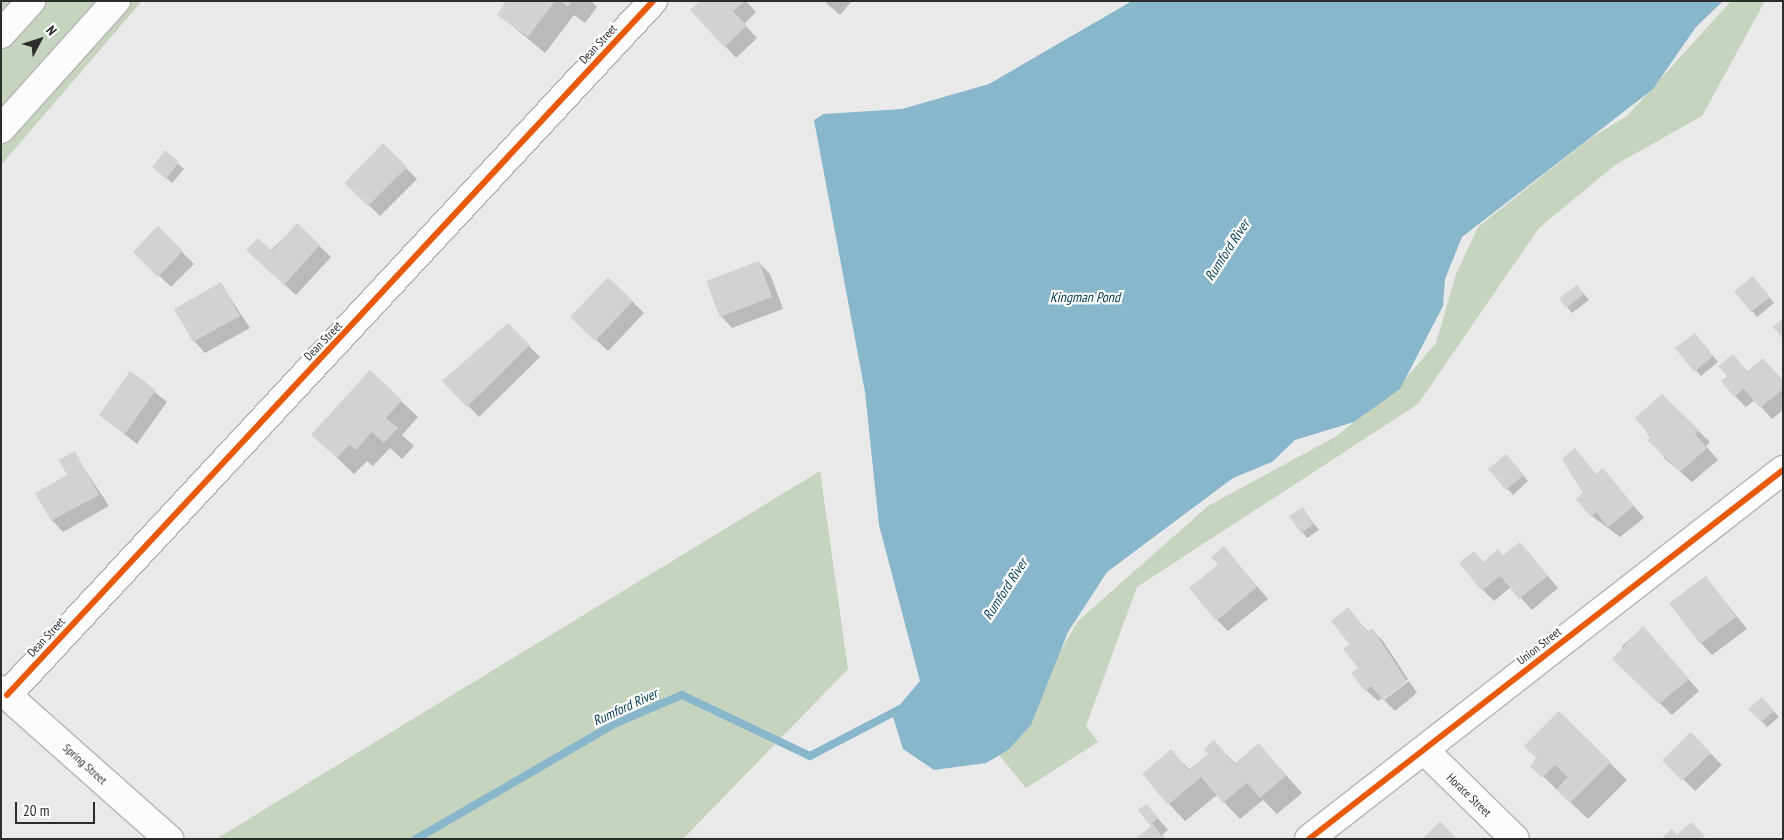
<!DOCTYPE html>
<style>
body{margin:0}
#map{position:relative;width:1784px;height:840px;overflow:hidden;background:#e9e9e9;font-family:"PT Sans Narrow",sans-serif}
div>[style]{position:absolute}
.green>*{inset:0;background:#c6d4bf}
.water>*{inset:0;background:#88b7cc}
.shadow>*{inset:0;background:#0003}
.stream>*{height:8px;margin:-4px;padding:0 4px;transform-origin:4px;border-radius:4px;background:#88b7cc}
.building>*{inset:0;background:#d2d2d2}
.roads{filter:drop-shadow(1px 0 #b5b5b5) drop-shadow(-1px 0 #b5b5b5) drop-shadow(0 1px #b5b5b5) drop-shadow(0 -1px #b5b5b5)}
.minor>*{height:28px;margin:-14px;padding:0 14px;transform-origin:14px;border-radius:14px;background:#fcfcfc}
.cycleway>*{height:6px;margin:-3px;padding:0 3px;transform-origin:3px;border-radius:3px;background:#e8590c}
span{translate:-50% -50%;white-space:nowrap;text-align:center;line-height:1.15;-webkit-text-stroke:4.5px #fff;paint-order:stroke}
.street-label{font-size:12px;color:#2b2c2c}
.water-label{font-size:14px;color:#003a51;font-style:italic}
.frame{position:absolute;inset:0;border:2px solid #2b2c2c;pointer-events:none}
.north{position:absolute;left:15px;top:15px;width:50px;height:50px;-webkit-text-stroke:4px #fff;paint-order:stroke;rotate:50deg;font-size:14px;font-weight:700;line-height:20px;text-align:center;color:#2b2c2c}
.north::after{content:'';display:block;margin:auto;width:18px;height:22px;background:#2b2c2c;clip-path:polygon(50% 0,100% 100%,50% 72%,0 100%)}
.scale{position:absolute;left:15px;top:802px;width:80px;height:22px;box-sizing:border-box;border:2px solid #2b2c2c;border-top:0;padding-left:6px;font-size:15px;line-height:18px;white-space:nowrap;color:#2b2c2c;-webkit-text-stroke:4px #fff;paint-order:stroke}
</style>
<div id="map">
<div class="green">
<div style="clip-path:polygon(1px 1px,142px 1px,1px 165px)"></div>
<div style="clip-path:polygon(1731px 1px,1765px 1px,1702px 116px,1615px 165px,1539px 228px,1418px 404px,1137px 587px,1086px 726px,1098px 742px,1026px 788px,999px 755px,1078px 621px,1208px 506px,1335px 437px,1395px 391px,1436px 343px,1456px 274px,1478px 227px,1589px 139px,1627px 116px)"></div>
<div style="clip-path:polygon(820px 471px,848px 669px,683px 839px,216px 839px)"></div>
</div>
<div class="water">
<div style="clip-path:polygon(1132px 1px,1723px 1px,1696px 27px,1653px 89px,1462px 237px,1445px 279px,1443px 306px,1400px 389px,1354px 422px,1295px 440px,1272px 462px,1233px 478px,1107px 572px,1068px 632px,1031px 725px,1008px 750px,986px 763px,934px 770px,903px 749px,892px 714px,920px 681px,879px 525px,865px 392px,814px 120px,824px 114px,902px 109px,989px 84px)"></div>
</div>
<div class="shadow">
<div style="clip-path:polygon(508px 1px,591px 1px,597px 7px,585px 23px,574px 15px,545px 53px,498px 14px)"></div>
<div style="clip-path:polygon(702px 1px,746px 1px,756px 12px,744px 24px,757px 38px,736px 58px,692px 10px)"></div>
<div style="clip-path:polygon(824px 1px,852px 1px,840px 15px)"></div>
<div style="clip-path:polygon(383px 145px,417px 179px,380px 216px,346px 183px)"></div>
<div style="clip-path:polygon(165px 152px,184px 169px,172px 183px,159px 172px)"></div>
<div style="clip-path:polygon(297px 225px,331px 257px,296px 295px,259px 262px)"></div>
<div style="clip-path:polygon(158px 228px,194px 264px,171px 287px,135px 252px)"></div>
<div style="clip-path:polygon(758px 262px,770px 274px,783px 309px,732px 328px,721px 316px)"></div>
<div style="clip-path:polygon(1758px 283px,1774px 303px,1757px 317px,1752px 311px)"></div>
<div style="clip-path:polygon(221px 284px,250px 328px,205px 353px,194px 341px)"></div>
<div style="clip-path:polygon(1577px 286px,1589px 300px,1572px 313px,1561px 299px)"></div>
<div style="clip-path:polygon(632px 301px,644px 313px,608px 351px,583px 328px)"></div>
<div style="clip-path:polygon(508px 325px,540px 357px,479px 417px,444px 381px)"></div>
<div style="clip-path:polygon(1700px 340px,1718px 362px,1701px 376px,1677px 349px)"></div>
<div style="clip-path:polygon(1733px 356px,1748px 372px,1763px 359px,1783px 381px,1783px 410px,1772px 419px,1755px 400px,1746px 407px,1735px 396px,1729px 376px)"></div>
<div style="clip-path:polygon(130px 372px,167px 402px,137px 444px,100px 415px)"></div>
<div style="clip-path:polygon(370px 372px,418px 417px,402px 435px,414px 446px,402px 459px,390px 448px,373px 466px,367px 461px,354px 474px,312px 434px)"></div>
<div style="clip-path:polygon(1662px 396px,1710px 442px,1706px 446px,1718px 460px,1692px 482px,1665px 459px,1637px 418px)"></div>
<div style="clip-path:polygon(1575px 450px,1597px 475px,1603px 470px,1644px 518px,1620px 537px,1592px 516px)"></div>
<div style="clip-path:polygon(74px 453px,109px 506px,63px 532px,52px 520px)"></div>
<div style="clip-path:polygon(1511px 461px,1528px 481px,1513px 495px,1490px 469px)"></div>
<div style="clip-path:polygon(1303px 509px,1319px 530px,1307px 538px,1291px 517px)"></div>
<div style="clip-path:polygon(1520px 543px,1558px 588px,1532px 610px,1511px 587px,1494px 601px,1483px 590px,1474px 553px,1484px 563px,1504px 557px)"></div>
<div style="clip-path:polygon(1224px 548px,1268px 599px,1228px 631px,1217px 620px)"></div>
<div style="clip-path:polygon(1706px 578px,1747px 629px,1712px 655px,1701px 643px)"></div>
<div style="clip-path:polygon(1348px 609px,1369px 633px,1372px 630px,1383px 641px,1408px 679px,1378px 701px,1366px 690px,1351px 644px)"></div>
<div style="clip-path:polygon(1643px 628px,1699px 691px,1672px 715px,1625px 670px,1622px 646px)"></div>
<div style="clip-path:polygon(1409px 681px,1417px 693px,1395px 711px,1384px 700px)"></div>
<div style="clip-path:polygon(1767px 704px,1779px 717px,1767px 727px,1750px 709px)"></div>
<div style="clip-path:polygon(1559px 713px,1627px 780px,1588px 819px,1532px 766px)"></div>
<div style="clip-path:polygon(1691px 734px,1722px 765px,1695px 791px,1664px 760px)"></div>
<div style="clip-path:polygon(1214px 742px,1236px 764px,1259px 745px,1302px 793px,1277px 814px,1263px 800px,1240px 819px,1217px 795px,1185px 821px,1169px 804px,1171px 751px,1190px 770px,1209px 754px)"></div>
<div style="clip-path:polygon(1146px 805px,1168px 830px,1162px 835px,1165px 839px,1137px 839px,1152px 826px)"></div>
</div>
<div class="stream">
<div style="left:416px;top:839px;width:231px;rotate:-30.1deg"></div>
<div style="left:616px;top:723px;width:72px;rotate:-23deg"></div>
<div style="left:682px;top:695px;width:142px;rotate:25.5deg"></div>
<div style="left:810px;top:756px;width:102px;rotate:-27.6deg"></div>
</div>
<div class="building">
<div style="clip-path:polygon(506px 1px,555px 1px,528px 37px,497px 15px)"></div>
<div style="clip-path:polygon(560px 1px,572px 1px,568px 7px)"></div>
<div style="clip-path:polygon(700px 1px,745px 1px,733px 11px,747px 26px,724px 47px,690px 10px)"></div>
<div style="clip-path:polygon(383px 143px,407px 167px,368px 206px,344px 183px)"></div>
<div style="clip-path:polygon(165px 150px,179px 162px,166px 179px,152px 167px)"></div>
<div style="clip-path:polygon(297px 223px,320px 245px,284px 285px,246px 250px,258px 238px,272px 251px)"></div>
<div style="clip-path:polygon(158px 226px,183px 251px,158px 277px,133px 252px)"></div>
<div style="clip-path:polygon(759px 261px,772px 297px,720px 317px,706px 281px)"></div>
<div style="clip-path:polygon(1753px 276px,1770px 297px,1751px 312px,1734px 291px)"></div>
<div style="clip-path:polygon(608px 277px,633px 301px,595px 341px,570px 317px)"></div>
<div style="clip-path:polygon(221px 282px,240px 316px,193px 342px,174px 309px)"></div>
<div style="clip-path:polygon(1577px 285px,1584px 294px,1566px 308px,1559px 298px)"></div>
<div style="clip-path:polygon(1783px 318px,1783px 339px,1773px 327px)"></div>
<div style="clip-path:polygon(508px 323px,530px 345px,467px 407px,442px 381px)"></div>
<div style="clip-path:polygon(1695px 333px,1713px 356px,1694px 372px,1675px 348px)"></div>
<div style="clip-path:polygon(1733px 354px,1747px 371px,1763px 358px,1783px 382px,1783px 389px,1760px 408px,1744px 389px,1734px 397px,1721px 381px,1727px 376px,1718px 366px)"></div>
<div style="clip-path:polygon(370px 370px,402px 400px,386px 418px,398px 428px,384px 443px,372px 432px,356px 450px,349px 445px,337px 458px,311px 435px)"></div>
<div style="clip-path:polygon(130px 371px,156px 390px,125px 434px,99px 415px)"></div>
<div style="clip-path:polygon(1662px 394px,1699px 430px,1695px 434px,1707px 448px,1680px 472px,1647px 440px,1651px 437px,1635px 418px)"></div>
<div style="clip-path:polygon(1575px 448px,1596px 474px,1603px 468px,1634px 506px,1608px 527px,1596px 512px,1591px 517px,1576px 499px,1583px 493px,1562px 459px)"></div>
<div style="clip-path:polygon(75px 451px,99px 495px,51px 521px,35px 493px,67px 475px,59px 460px)"></div>
<div style="clip-path:polygon(1506px 454px,1524px 475px,1506px 490px,1488px 469px)"></div>
<div style="clip-path:polygon(1303px 507px,1314px 524px,1301px 533px,1289px 516px)"></div>
<div style="clip-path:polygon(1520px 542px,1548px 576px,1519px 599px,1500px 576px,1482px 591px,1459px 563px,1474px 551px,1483px 562px,1498px 549px,1503px 555px)"></div>
<div style="clip-path:polygon(1224px 546px,1257px 587px,1216px 621px,1189px 588px,1218px 565px,1211px 557px)"></div>
<div style="clip-path:polygon(1706px 576px,1736px 617px,1700px 644px,1669px 603px)"></div>
<div style="clip-path:polygon(1348px 607px,1367px 632px,1372px 628px,1407px 681px,1383px 700px,1371px 686px,1365px 691px,1351px 673px,1358px 668px,1343px 649px,1349px 644px,1331px 621px)"></div>
<div style="clip-path:polygon(1643px 626px,1689px 679px,1659px 704px,1612px 659px)"></div>
<div style="clip-path:polygon(1762px 697px,1774px 711px,1761px 722px,1748px 709px)"></div>
<div style="clip-path:polygon(1559px 711px,1611px 762px,1570px 803px,1556px 790px,1568px 777px,1555px 765px,1542px 778px,1530px 766px,1537px 759px,1524px 746px)"></div>
<div style="clip-path:polygon(1691px 732px,1711px 753px,1682px 781px,1662px 760px)"></div>
<div style="clip-path:polygon(1214px 740px,1234px 764px,1259px 743px,1286px 776px,1260px 798px,1247px 783px,1223px 803px,1201px 777px,1168px 805px,1142px 774px,1171px 749px,1188px 770px,1208px 754px,1204px 749px)"></div>
<div style="clip-path:polygon(1147px 804px,1158px 818px,1152px 823px,1164px 839px,1135px 839px,1151px 826px,1138px 810px)"></div>
<div style="clip-path:polygon(1440px 821px,1457px 839px,1422px 839px)"></div>
<div style="clip-path:polygon(1691px 822px,1705px 836px,1701px 839px,1661px 839px,1672px 829px,1677px 835px)"></div>
</div>
<div class="roads">
<div class="minor">
<div style="left:1px;top:34px;width:45px;rotate:-47.7deg"></div>
<div style="left:1px;top:129px;width:172px;rotate:-48.1deg"></div>
<div style="left:1px;top:690px;width:225px;rotate:41.6deg"></div>
<div style="left:7px;top:695px;width:948px;rotate:-47.05deg"></div>
<div style="left:1424px;top:750px;width:127px;rotate:44.4deg"></div>
<div style="left:1309px;top:839px;width:601px;rotate:-37.9deg"></div>
</div>
</div>
<div class="cycleway">
<div style="left:7px;top:695px;width:948px;rotate:-47.05deg"></div>
<div style="left:1309px;top:839px;width:601px;rotate:-37.9deg"></div>
</div>
<div class="street-label">
<span style="left:598px;top:44px;rotate:-47deg">Dean Street</span>
<span style="left:323px;top:341px;rotate:-46deg">Dean Street</span>
<span style="left:46px;top:637px;rotate:-47deg">Dean Street</span>
<span style="left:1539px;top:646px;rotate:-38deg">Union Street</span>
<span style="left:85px;top:764px;rotate:42deg">Spring Street</span>
<span style="left:1469px;top:795px;rotate:44deg">Horace Street</span>
</div>
<div class="water-label">
<span style="left:1227px;top:250px;rotate:-57deg">Rumford River</span>
<span style="left:1085px;top:297px">Kingman Pond</span>
<span style="left:1005px;top:589px;rotate:-57deg">Rumford River</span>
<span style="left:625px;top:707px;rotate:-25deg">Rumford River</span>
</div>
<div class="frame"></div>
<div class="north">N</div>
<div class="scale">20 m</div>
</div>
